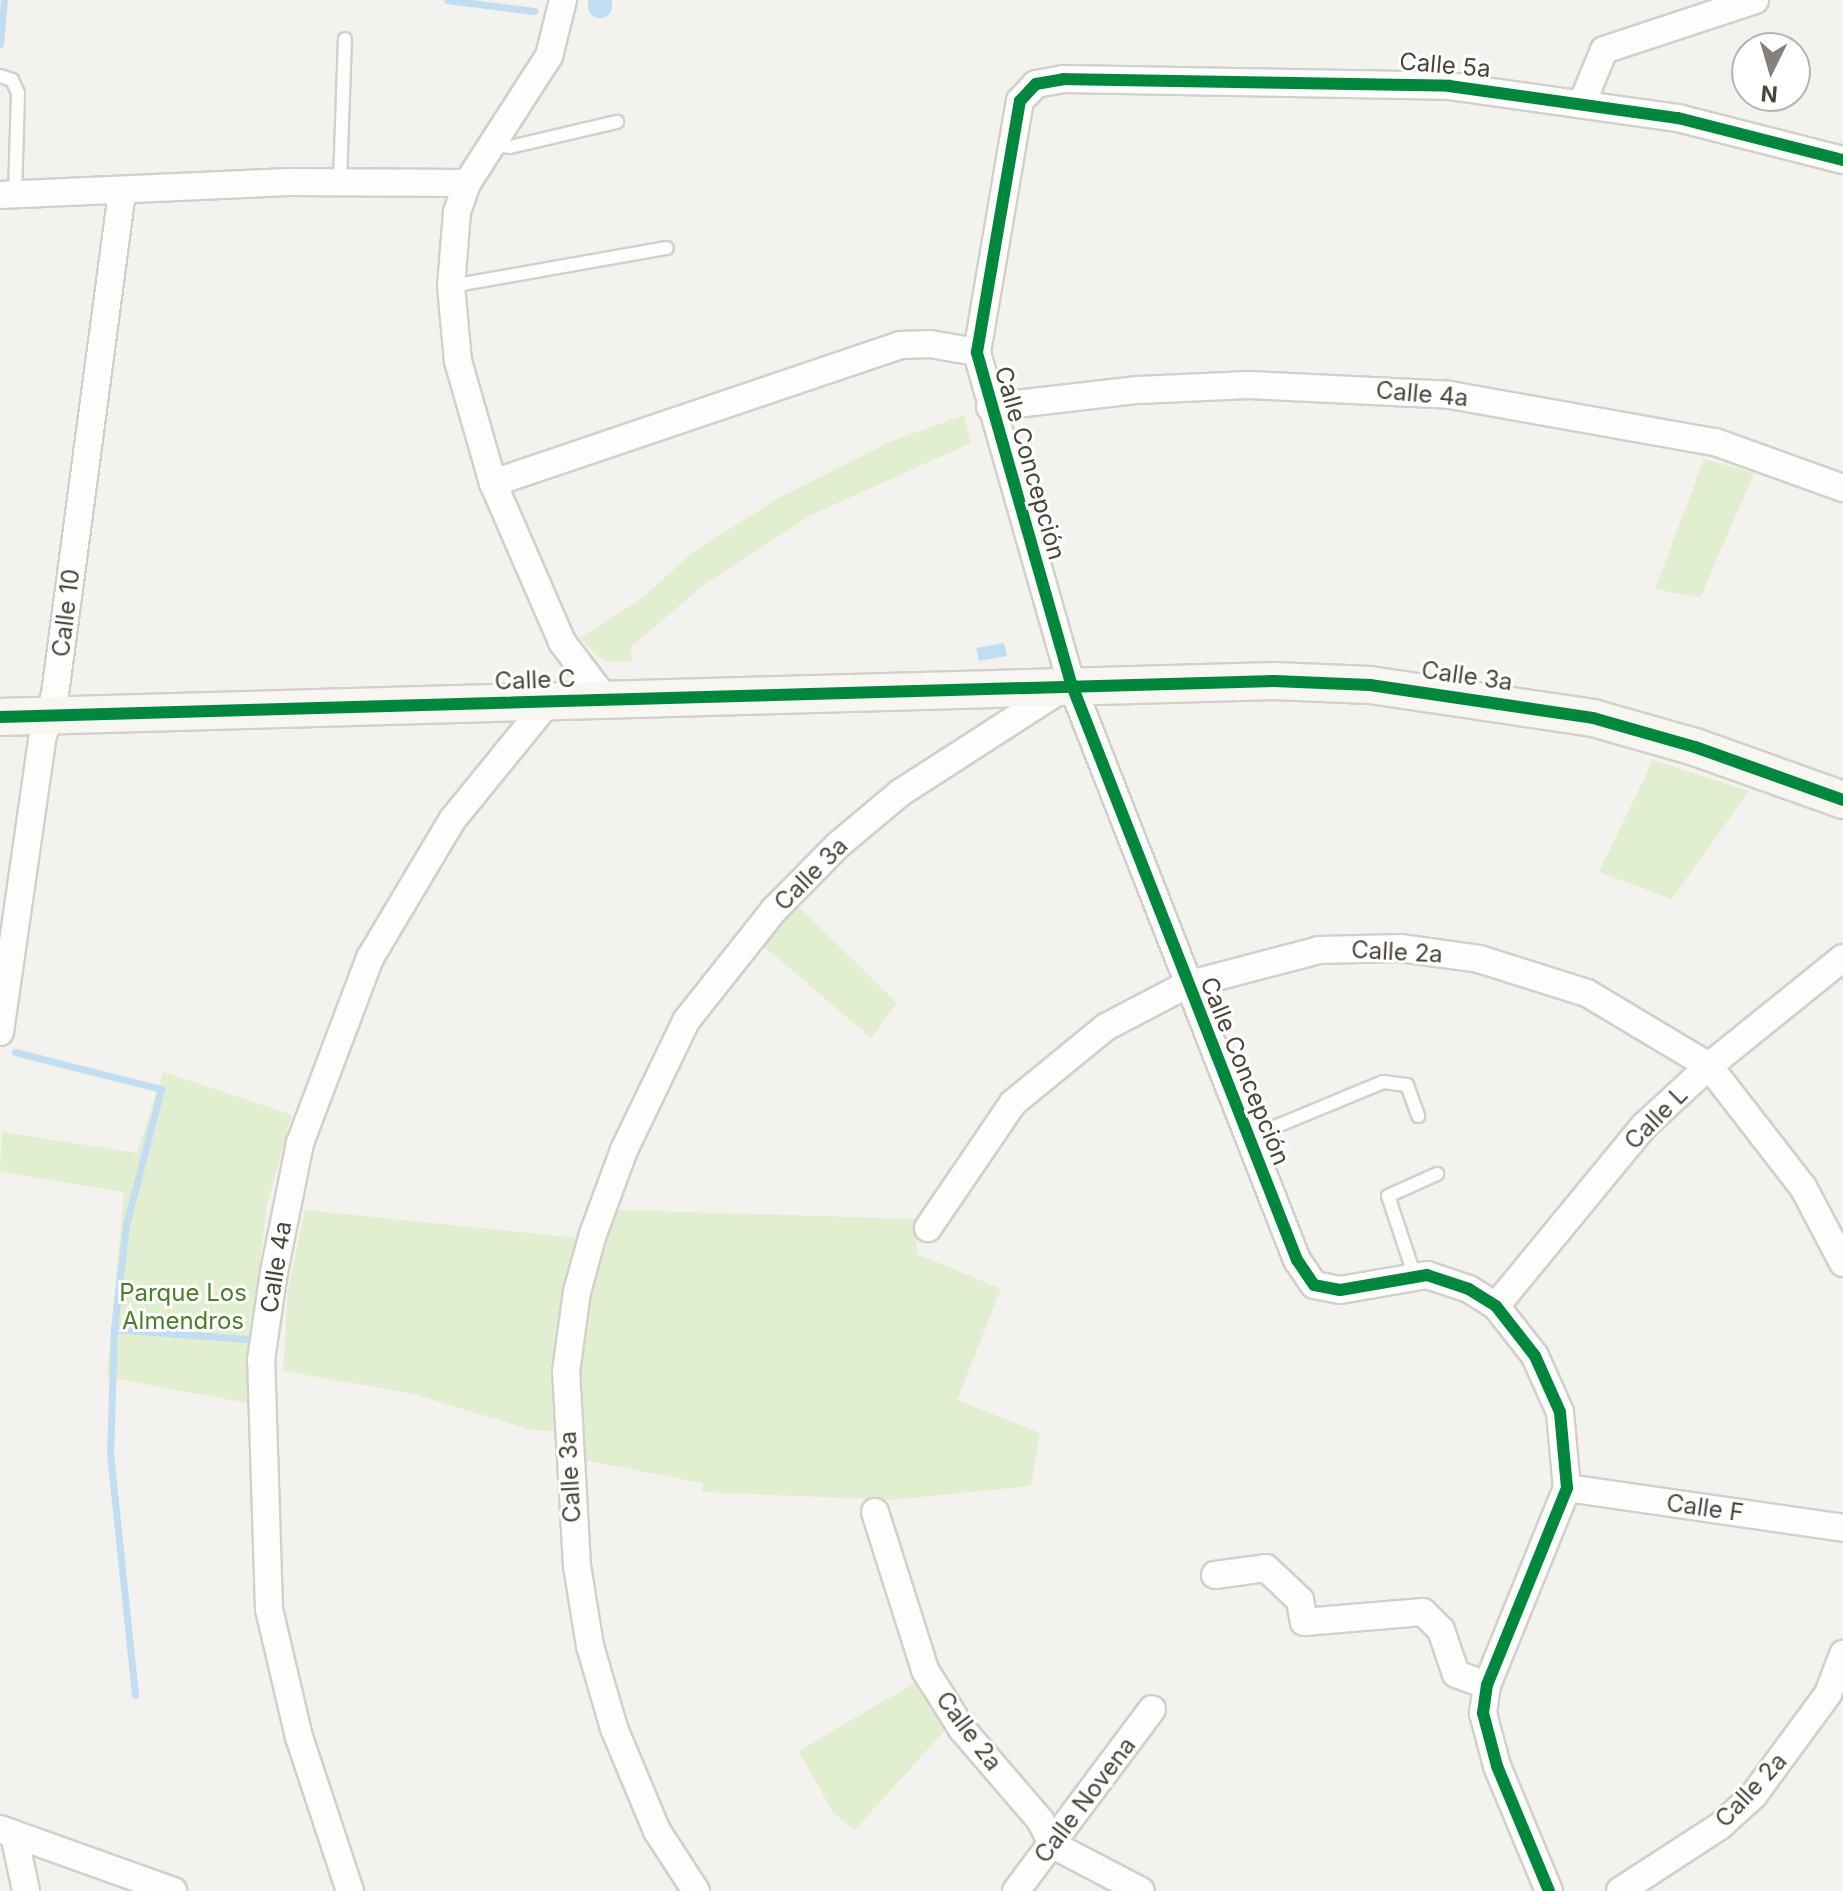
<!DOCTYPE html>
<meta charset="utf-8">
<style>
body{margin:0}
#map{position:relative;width:1843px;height:1891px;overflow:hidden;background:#f4f2ee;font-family:Inter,sans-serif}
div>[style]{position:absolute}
.green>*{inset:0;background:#e1eecf}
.water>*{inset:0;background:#c0ddf1}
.stream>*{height:7px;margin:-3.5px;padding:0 3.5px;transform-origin:3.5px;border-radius:3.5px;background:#c0ddf1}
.canal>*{height:24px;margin:-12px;padding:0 12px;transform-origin:12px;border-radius:12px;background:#c0ddf1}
.roads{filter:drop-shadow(2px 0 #d2d0cb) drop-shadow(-2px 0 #d2d0cb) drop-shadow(0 2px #d2d0cb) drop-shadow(0 -2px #d2d0cb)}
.lane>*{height:12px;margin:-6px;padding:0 6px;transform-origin:6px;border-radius:6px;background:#fdfdfc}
.street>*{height:26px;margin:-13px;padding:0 13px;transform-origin:13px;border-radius:13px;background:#fdfdfc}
.secondary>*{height:36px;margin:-18px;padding:0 18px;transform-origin:18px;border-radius:18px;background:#f7f6f1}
.cycleway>*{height:12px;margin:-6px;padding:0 6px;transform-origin:6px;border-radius:6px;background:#00873e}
span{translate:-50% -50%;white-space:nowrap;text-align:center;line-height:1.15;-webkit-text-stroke:6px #fff;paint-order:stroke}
.street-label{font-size:24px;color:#4b4439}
.park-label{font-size:24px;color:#4a7f2a}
.north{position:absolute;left:1731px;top:32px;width:80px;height:80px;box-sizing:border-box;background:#fff;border:2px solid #b7b4b0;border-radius:50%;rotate:185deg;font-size:22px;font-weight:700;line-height:32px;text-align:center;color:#4b4439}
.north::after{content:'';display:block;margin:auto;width:28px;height:36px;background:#868178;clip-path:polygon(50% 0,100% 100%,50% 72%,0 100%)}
</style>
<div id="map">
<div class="green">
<div style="clip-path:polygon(964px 415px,971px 443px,811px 515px,757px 550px,705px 584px,631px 647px,632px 662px,603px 661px,580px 638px,641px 599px,693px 552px,777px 499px,892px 441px)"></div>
<div style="clip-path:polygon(1704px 459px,1754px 473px,1700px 598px,1655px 589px)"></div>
<div style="clip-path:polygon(1653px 760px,1749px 791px,1672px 899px,1599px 872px)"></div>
<div style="clip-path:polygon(796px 904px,897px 1003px,871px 1038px,761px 944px)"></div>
<div style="clip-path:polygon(163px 1072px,292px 1115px,267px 1205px,256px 1294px,252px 1404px,107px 1377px,124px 1192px,0 1172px,2px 1132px,137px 1153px)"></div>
<div style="clip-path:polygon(305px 1210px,578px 1238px,620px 1210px,916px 1219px,917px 1254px,1001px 1289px,957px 1400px,1040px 1433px,1031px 1486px,891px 1500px,702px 1492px,702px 1483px,583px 1460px,555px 1431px,532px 1430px,410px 1393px,283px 1371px,288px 1290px)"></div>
<div style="clip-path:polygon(916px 1682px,946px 1729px,854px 1831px,832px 1811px,799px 1751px)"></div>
</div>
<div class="water">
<div style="clip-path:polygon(1004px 643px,1007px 656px,979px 661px,976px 648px)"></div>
</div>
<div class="stream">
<div style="left:447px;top:0;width:88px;rotate:7.2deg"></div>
<div style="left:0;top:44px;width:44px;rotate:-84.8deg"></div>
<div style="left:15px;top:1052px;width:151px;rotate:14.2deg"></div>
<div style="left:161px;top:1089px;width:140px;rotate:104.4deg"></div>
<div style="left:126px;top:1225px;width:105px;rotate:96.6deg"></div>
<div style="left:114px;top:1329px;width:132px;rotate:4.3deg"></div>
<div style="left:114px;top:1329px;width:124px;rotate:91.8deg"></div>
<div style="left:110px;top:1453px;width:243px;rotate:84.1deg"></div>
</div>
<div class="canal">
<div style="left:600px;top:0;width:6px;rotate:90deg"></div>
</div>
<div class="roads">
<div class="lane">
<div style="left:0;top:76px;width:13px;rotate:18deg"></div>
<div style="left:12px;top:80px;width:14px;rotate:65deg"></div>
<div style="left:18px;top:93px;width:101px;rotate:91.7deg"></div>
<div style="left:492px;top:145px;width:18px;rotate:6deg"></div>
<div style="left:510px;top:147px;width:110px;rotate:-13.2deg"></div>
<div style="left:340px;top:181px;width:142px;rotate:-88deg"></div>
<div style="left:451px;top:286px;width:219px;rotate:-10deg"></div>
<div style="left:1248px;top:1138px;width:146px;rotate:-22.5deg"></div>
<div style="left:1383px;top:1082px;width:24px;rotate:7deg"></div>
<div style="left:1407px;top:1085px;width:33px;rotate:70deg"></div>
<div style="left:1415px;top:1277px;width:85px;rotate:-108.4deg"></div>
<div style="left:1388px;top:1196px;width:54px;rotate:-24.2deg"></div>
</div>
<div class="street">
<div style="left:563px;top:0;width:58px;rotate:104deg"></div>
<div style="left:549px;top:56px;width:151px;rotate:122.8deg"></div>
<div style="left:467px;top:183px;width:31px;rotate:109deg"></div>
<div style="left:457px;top:212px;width:74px;rotate:94.6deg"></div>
<div style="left:451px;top:286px;width:75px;rotate:84.7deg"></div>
<div style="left:458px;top:361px;width:127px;rotate:74deg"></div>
<div style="left:493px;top:483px;width:173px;rotate:66.5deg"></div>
<div style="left:562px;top:642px;width:73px;rotate:52.8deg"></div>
<div style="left:1583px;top:101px;width:55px;rotate:-67.6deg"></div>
<div style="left:1604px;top:50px;width:159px;rotate:-18.3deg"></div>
<div style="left:0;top:195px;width:289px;rotate:-2.6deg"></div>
<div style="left:289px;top:182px;width:178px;rotate:0.3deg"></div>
<div style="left:990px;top:407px;width:149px;rotate:-6.6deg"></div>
<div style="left:1138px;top:390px;width:111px;rotate:-2.6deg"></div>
<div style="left:1249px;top:385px;width:201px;rotate:2.8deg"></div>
<div style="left:1450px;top:395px;width:269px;rotate:10.1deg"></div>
<div style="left:1715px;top:442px;width:136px;rotate:19.8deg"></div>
<div style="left:493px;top:483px;width:430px;rotate:-18.7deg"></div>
<div style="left:900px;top:345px;width:30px;rotate:-2deg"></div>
<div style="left:930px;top:344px;width:48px;rotate:9.7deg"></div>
<div style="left:0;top:1032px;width:295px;rotate:-81.8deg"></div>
<div style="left:42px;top:740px;width:48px;rotate:-74.2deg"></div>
<div style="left:55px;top:694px;width:506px;rotate:-82.4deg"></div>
<div style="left:928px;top:1228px;width:151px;rotate:-55.8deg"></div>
<div style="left:1013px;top:1103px;width:120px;rotate:-39.3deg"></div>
<div style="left:1106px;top:1027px;width:90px;rotate:-27.7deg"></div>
<div style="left:1186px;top:985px;width:138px;rotate:-14.7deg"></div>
<div style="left:1319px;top:950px;width:81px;rotate:-1.4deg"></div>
<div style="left:1400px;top:948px;width:80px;rotate:7.9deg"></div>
<div style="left:1479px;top:959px;width:113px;rotate:17.5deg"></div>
<div style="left:1587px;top:993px;width:142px;rotate:30.9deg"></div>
<div style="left:1709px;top:1066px;width:153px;rotate:52.2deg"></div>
<div style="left:1803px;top:1187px;width:86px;rotate:62.2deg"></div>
<div style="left:1496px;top:1306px;width:233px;rotate:-50.6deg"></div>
<div style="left:1644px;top:1126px;width:88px;rotate:-42.7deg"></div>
<div style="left:1709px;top:1066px;width:172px;rotate:-38.9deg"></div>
<div style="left:1567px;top:1488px;width:279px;rotate:8.2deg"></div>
<div style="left:875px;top:1512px;width:166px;rotate:72.4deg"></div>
<div style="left:925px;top:1670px;width:70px;rotate:57.9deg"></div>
<div style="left:962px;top:1729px;width:120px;rotate:49.4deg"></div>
<div style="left:1040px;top:1820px;width:28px;rotate:63deg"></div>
<div style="left:1053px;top:1845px;width:99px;rotate:27.6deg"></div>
<div style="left:1215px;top:1575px;width:51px;rotate:-7.8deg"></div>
<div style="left:1266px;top:1568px;width:47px;rotate:43.3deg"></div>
<div style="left:1300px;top:1600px;width:22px;rotate:80deg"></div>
<div style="left:1304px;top:1622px;width:119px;rotate:-4.8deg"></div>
<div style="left:1423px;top:1612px;width:25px;rotate:45deg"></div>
<div style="left:1441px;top:1630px;width:46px;rotate:71.2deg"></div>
<div style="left:1456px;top:1674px;width:33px;rotate:20deg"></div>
<div style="left:0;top:1829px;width:184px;rotate:19.7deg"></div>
<div style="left:14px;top:1834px;width:58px;rotate:78.1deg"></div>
<div style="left:350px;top:1891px;width:162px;rotate:-108.3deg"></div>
<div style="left:299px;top:1737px;width:131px;rotate:-103.2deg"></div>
<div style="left:269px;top:1609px;width:249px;rotate:-91.8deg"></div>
<div style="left:261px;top:1360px;width:89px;rotate:-81.6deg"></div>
<div style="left:274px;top:1272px;width:132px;rotate:-78.6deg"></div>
<div style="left:300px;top:1143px;width:198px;rotate:-69.3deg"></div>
<div style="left:370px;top:958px;width:162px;rotate:-59.2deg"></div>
<div style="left:453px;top:819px;width:151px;rotate:-50.9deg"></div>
<div style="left:696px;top:1891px;width:72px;rotate:-123deg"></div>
<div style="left:657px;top:1831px;width:112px;rotate:-112.7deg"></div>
<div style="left:614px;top:1728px;width:85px;rotate:-106.3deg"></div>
<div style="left:590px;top:1646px;width:81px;rotate:-99.2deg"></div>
<div style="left:577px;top:1566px;width:194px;rotate:-93.2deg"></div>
<div style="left:566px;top:1372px;width:81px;rotate:-82.2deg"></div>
<div style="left:577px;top:1292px;width:60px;rotate:-74.6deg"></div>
<div style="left:593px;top:1234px;width:90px;rotate:-69.7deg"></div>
<div style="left:624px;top:1150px;width:143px;rotate:-64.3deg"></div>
<div style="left:686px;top:1021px;width:142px;rotate:-51.6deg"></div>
<div style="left:774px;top:910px;width:91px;rotate:-45.4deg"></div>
<div style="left:838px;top:845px;width:81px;rotate:-40deg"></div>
<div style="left:900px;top:793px;width:197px;rotate:-32.8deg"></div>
<div style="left:1016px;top:1891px;width:227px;rotate:-53.2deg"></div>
<div style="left:1549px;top:1891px;width:135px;rotate:-112.6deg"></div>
<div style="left:1497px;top:1766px;width:55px;rotate:-104.8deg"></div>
<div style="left:1483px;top:1713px;width:28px;rotate:-82deg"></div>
<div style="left:1487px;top:1685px;width:213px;rotate:-67.9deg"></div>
<div style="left:1567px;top:1488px;width:76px;rotate:-95.3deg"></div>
<div style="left:1560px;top:1412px;width:61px;rotate:-114.1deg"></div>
<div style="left:1535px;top:1356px;width:63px;rotate:-128deg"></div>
<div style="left:1496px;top:1306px;width:32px;rotate:-148deg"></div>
<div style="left:1469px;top:1289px;width:44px;rotate:-161.6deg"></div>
<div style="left:1427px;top:1275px;width:88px;rotate:170.2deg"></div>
<div style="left:1340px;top:1290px;width:26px;rotate:-169deg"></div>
<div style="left:1314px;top:1285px;width:30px;rotate:-124deg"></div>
<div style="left:1297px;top:1260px;width:620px;rotate:-111.39deg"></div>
<div style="left:1071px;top:683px;width:344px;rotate:-105.9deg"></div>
<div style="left:977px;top:352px;width:255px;rotate:-80.3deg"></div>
<div style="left:1020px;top:101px;width:23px;rotate:-47deg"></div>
<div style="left:1036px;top:84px;width:27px;rotate:-10deg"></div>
<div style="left:1063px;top:79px;width:386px;rotate:1deg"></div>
<div style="left:1449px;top:86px;width:231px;rotate:8deg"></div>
<div style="left:1678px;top:118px;width:170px;rotate:14.3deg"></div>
<div style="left:1620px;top:1891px;width:119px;rotate:-33deg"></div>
<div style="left:1720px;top:1826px;width:45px;rotate:-42.3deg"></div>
<div style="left:1753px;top:1796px;width:127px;rotate:-53.7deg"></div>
<div style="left:1828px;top:1694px;width:43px;rotate:-69.4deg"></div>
</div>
<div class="secondary">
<div style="left:0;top:717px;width:1275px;rotate:-1.62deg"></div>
<div style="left:1274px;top:681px;width:96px;rotate:2.4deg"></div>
<div style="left:1370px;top:685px;width:225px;rotate:8.4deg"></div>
<div style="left:1593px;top:718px;width:106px;rotate:15.9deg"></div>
<div style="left:1695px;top:747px;width:157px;rotate:19.7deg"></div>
</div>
</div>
<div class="cycleway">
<div style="left:0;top:717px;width:1275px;rotate:-1.62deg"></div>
<div style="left:1274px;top:681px;width:96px;rotate:2.4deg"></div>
<div style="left:1370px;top:685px;width:225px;rotate:8.4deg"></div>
<div style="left:1593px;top:718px;width:106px;rotate:15.9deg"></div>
<div style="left:1695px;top:747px;width:157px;rotate:19.7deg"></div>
<div style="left:1549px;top:1891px;width:135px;rotate:-112.6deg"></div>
<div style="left:1497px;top:1766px;width:55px;rotate:-104.8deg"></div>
<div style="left:1483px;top:1713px;width:28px;rotate:-82deg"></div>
<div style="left:1487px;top:1685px;width:213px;rotate:-67.9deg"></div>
<div style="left:1567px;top:1488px;width:76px;rotate:-95.3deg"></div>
<div style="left:1560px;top:1412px;width:61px;rotate:-114.1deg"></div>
<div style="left:1535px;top:1356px;width:63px;rotate:-128deg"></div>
<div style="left:1496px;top:1306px;width:32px;rotate:-148deg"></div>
<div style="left:1469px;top:1289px;width:44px;rotate:-161.6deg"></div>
<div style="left:1427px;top:1275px;width:88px;rotate:170.2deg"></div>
<div style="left:1340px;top:1290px;width:26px;rotate:-169deg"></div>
<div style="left:1314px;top:1285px;width:30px;rotate:-124deg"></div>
<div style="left:1297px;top:1260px;width:620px;rotate:-111.39deg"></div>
<div style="left:1071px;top:683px;width:344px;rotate:-105.9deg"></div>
<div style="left:977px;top:352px;width:255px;rotate:-80.3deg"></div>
<div style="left:1020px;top:101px;width:23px;rotate:-47deg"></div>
<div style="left:1036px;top:84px;width:27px;rotate:-10deg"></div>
<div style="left:1063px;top:79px;width:386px;rotate:1deg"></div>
<div style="left:1449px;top:86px;width:231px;rotate:8deg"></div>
<div style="left:1678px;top:118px;width:170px;rotate:14.3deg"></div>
</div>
<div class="street-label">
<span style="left:1445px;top:65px;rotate:5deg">Calle 5a</span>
<span style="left:1422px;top:394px;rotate:5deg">Calle 4a</span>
<span style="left:1030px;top:463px;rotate:74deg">Calle Concepción</span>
<span style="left:66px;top:613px;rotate:-83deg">Calle 10</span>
<span style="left:1467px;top:676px;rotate:8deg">Calle 3a</span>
<span style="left:535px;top:680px;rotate:-2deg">Calle C</span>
<span style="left:811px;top:874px;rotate:-45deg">Calle 3a</span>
<span style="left:1397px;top:952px;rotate:3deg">Calle 2a</span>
<span style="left:1245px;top:1071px;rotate:68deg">Calle Concepción</span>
<span style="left:1656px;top:1118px;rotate:-45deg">Calle L</span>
<span style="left:276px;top:1267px;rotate:-81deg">Calle 4a</span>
<span style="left:570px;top:1477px;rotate:-93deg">Calle 3a</span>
<span style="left:1705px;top:1508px;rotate:8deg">Calle F</span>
<span style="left:969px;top:1731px;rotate:53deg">Calle 2a</span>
<span style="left:1751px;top:1790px;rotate:-47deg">Calle 2a</span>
<span style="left:1085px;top:1800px;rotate:-53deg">Calle Novena</span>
</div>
<div class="park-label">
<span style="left:183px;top:1307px">Parque Los<br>Almendros</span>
</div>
<div class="north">N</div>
</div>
